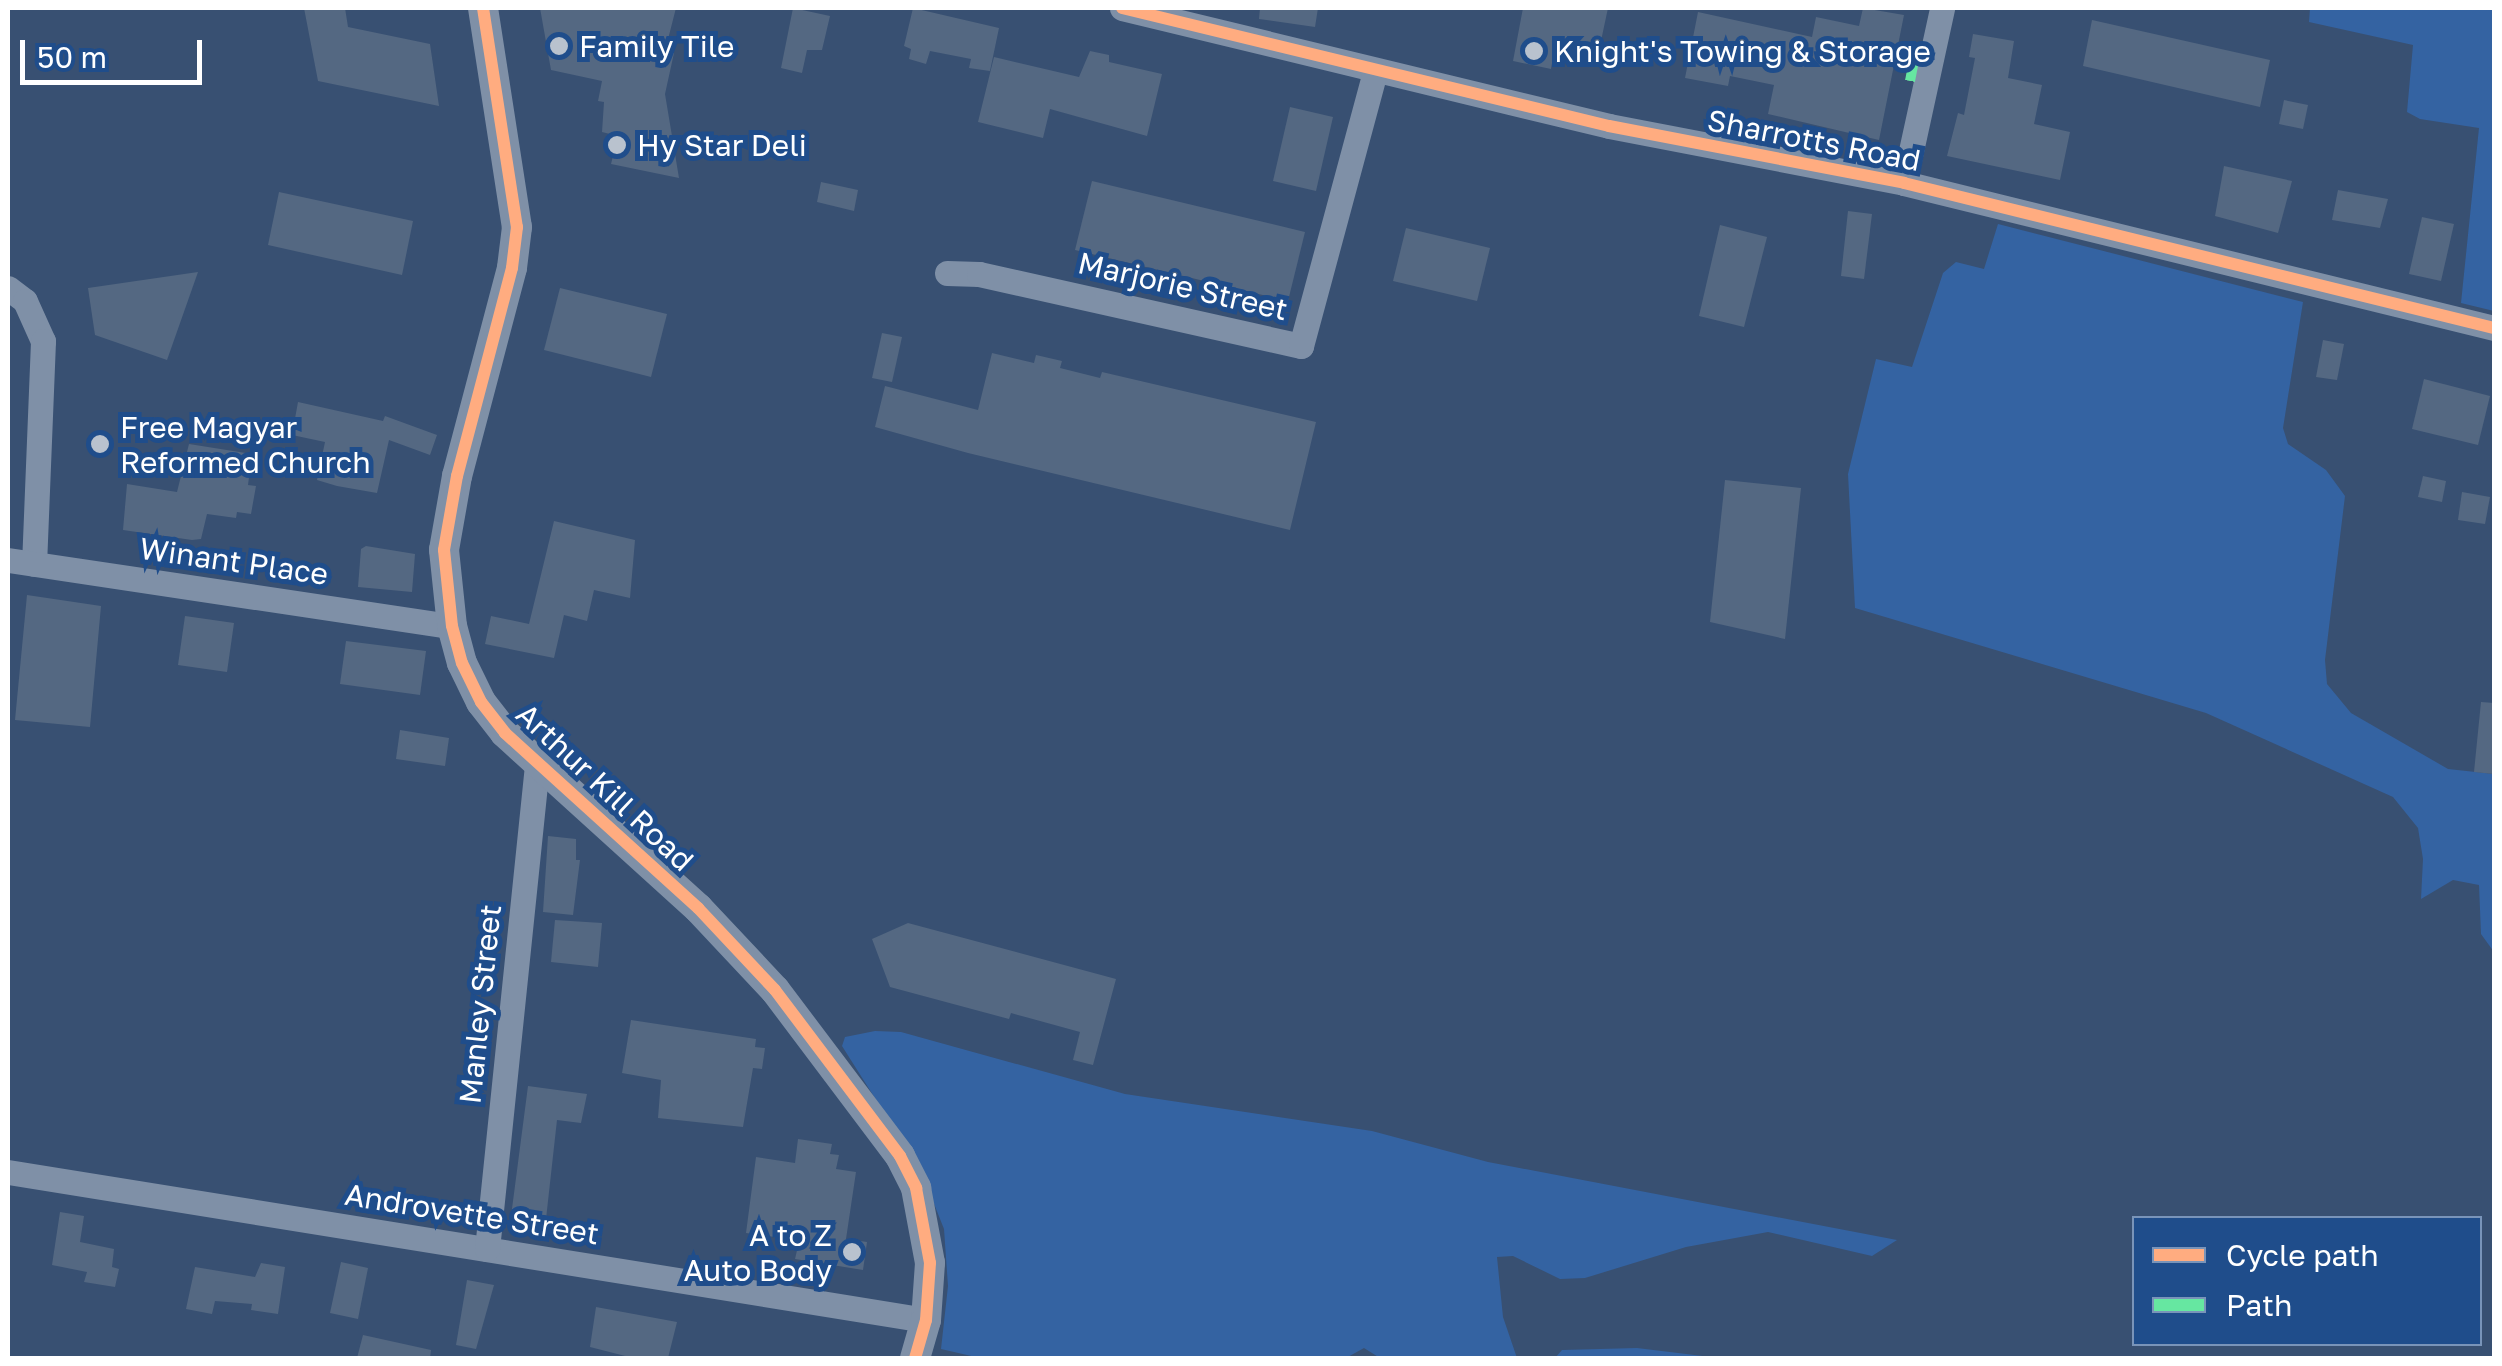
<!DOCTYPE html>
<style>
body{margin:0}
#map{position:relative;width:2502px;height:1366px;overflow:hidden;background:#385072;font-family:"Golos Text",sans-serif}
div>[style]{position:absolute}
.green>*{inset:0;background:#3463a2}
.building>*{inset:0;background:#546882}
.minor>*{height:25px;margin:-12.5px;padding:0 12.5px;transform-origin:12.5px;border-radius:12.5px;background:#7f90a7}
.tertiary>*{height:30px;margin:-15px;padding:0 15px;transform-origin:15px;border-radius:15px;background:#7f90a7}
.quiet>*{height:10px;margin-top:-5px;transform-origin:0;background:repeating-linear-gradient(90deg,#66e7a1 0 20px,transparent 0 30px)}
.cycleway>*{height:12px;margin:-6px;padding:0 6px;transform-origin:6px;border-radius:6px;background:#ffac80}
.dots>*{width:28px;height:28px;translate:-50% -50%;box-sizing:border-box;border:5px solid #1f4d8b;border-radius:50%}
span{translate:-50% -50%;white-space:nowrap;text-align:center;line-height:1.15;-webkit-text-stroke:10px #1f4d8b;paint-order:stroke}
.poi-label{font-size:30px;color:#fff}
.left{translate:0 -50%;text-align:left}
.right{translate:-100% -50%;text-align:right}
.street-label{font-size:30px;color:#fff}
.frame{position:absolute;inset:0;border:10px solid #fff;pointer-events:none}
.legend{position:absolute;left:2132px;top:1216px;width:350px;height:130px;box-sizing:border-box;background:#1f4d8b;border:2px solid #7994b9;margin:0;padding:12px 18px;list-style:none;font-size:30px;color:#fff}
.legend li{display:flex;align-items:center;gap:20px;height:50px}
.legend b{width:50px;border:2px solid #7994b9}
.scale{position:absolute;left:20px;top:40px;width:182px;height:45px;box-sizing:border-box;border:5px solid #fff;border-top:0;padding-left:12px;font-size:30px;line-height:35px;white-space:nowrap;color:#fff;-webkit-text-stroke:8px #1f4d8b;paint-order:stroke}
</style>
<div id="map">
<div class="green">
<div style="clip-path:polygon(2310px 8px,2494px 8px,2494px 311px,2461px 303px,2479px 128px,2420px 119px,2407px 112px,2413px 45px,2309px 22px)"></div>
<div style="clip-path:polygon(1998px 224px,2303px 302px,2283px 428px,2288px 444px,2326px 470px,2345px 496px,2325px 660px,2327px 684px,2351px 713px,2448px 769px,2494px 774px,2494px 952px,2481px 934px,2479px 885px,2453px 880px,2421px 899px,2423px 859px,2418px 828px,2393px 797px,2206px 713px,1855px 608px,1848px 474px,1876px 359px,1912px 367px,1943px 273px,1956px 262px,1984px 269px)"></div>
<div style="clip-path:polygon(875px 1031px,901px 1032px,1125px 1094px,1372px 1131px,1488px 1162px,1897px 1240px,1872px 1256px,1768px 1232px,1686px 1247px,1585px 1278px,1560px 1279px,1513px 1256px,1497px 1257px,1503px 1317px,1517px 1358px,1380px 1358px,1364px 1348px,1346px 1358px,980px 1358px,941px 1349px,948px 1286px,944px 1229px,921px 1171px,842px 1046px,845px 1037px)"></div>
<div style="clip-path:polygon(1637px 1348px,1719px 1358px,1555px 1358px,1562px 1350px)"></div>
</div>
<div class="building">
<div style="clip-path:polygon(304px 8px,345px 8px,348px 27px,430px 44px,439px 106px,318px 81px)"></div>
<div style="clip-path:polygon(540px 8px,676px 8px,665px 51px,674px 53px,665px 94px,679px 178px,611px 164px,614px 152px,606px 151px,610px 134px,602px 132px,604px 102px,598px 101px,602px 81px,551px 70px)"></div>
<div style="clip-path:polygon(793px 8px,830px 16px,822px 50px,807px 50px,802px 73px,781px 68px)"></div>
<div style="clip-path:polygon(913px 8px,999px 28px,990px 71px,969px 68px,971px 59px,930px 51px,926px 64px,909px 59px,911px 49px,904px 46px)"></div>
<div style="clip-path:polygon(1260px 8px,1318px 8px,1315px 27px,1259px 19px)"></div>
<div style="clip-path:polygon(1523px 8px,1608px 8px,1598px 55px,1555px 46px,1551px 69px,1513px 61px)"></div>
<div style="clip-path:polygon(1863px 8px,1904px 15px,1879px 140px,1768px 114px,1774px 85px,1730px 76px,1728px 86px,1685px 78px,1698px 12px,1812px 37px,1816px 17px,1859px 26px)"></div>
<div style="clip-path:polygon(2092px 20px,2270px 60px,2260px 107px,2083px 66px)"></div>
<div style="clip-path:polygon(1973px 34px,2014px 41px,2008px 78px,2042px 85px,2034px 124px,2070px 132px,2060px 180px,1947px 156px,1958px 113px,1964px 115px,1975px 58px,1969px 57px)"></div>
<div style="clip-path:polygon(1090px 51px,1109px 55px,1109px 62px,1162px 74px,1147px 136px,1050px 109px,1043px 138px,978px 122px,994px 57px,1079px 77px)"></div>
<div style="clip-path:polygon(2284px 100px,2308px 105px,2303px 129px,2279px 124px)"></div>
<div style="clip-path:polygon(1290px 107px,1333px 117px,1316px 191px,1273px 181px)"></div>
<div style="clip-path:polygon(2224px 166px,2292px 181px,2278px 233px,2215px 216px)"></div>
<div style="clip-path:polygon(1092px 181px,1305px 232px,1288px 301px,1075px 250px)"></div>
<div style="clip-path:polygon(821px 182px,858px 190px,854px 211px,817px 202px)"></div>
<div style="clip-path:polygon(2338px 190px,2388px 199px,2380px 228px,2332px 220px)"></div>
<div style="clip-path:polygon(279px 192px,413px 221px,402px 275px,268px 245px)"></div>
<div style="clip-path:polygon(1848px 211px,1872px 214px,1864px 279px,1841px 276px)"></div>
<div style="clip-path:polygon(2422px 217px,2454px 224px,2441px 281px,2409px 274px)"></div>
<div style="clip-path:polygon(1720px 225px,1767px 237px,1744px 327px,1699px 316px)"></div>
<div style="clip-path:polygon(1406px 228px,1490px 248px,1477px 301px,1393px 281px)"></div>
<div style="clip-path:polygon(198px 272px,167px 360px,95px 335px,88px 288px)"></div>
<div style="clip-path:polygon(560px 288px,667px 314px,651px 377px,544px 350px)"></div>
<div style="clip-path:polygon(882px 333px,902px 337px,892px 382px,872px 378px)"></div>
<div style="clip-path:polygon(2323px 340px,2344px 344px,2337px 380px,2316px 377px)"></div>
<div style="clip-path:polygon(992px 353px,1034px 363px,1036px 355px,1062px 361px,1060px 368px,1100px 378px,1102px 372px,1316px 422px,1290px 530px,968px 453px,875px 427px,885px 386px,978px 410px)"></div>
<div style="clip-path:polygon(2424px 379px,2490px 396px,2478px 445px,2412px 429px)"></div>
<div style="clip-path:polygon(298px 402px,383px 421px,385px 416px,437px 435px,430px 455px,389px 440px,377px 493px,337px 486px,317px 480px,325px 442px,292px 435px)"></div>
<div style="clip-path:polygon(189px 444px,252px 454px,248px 485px,256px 486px,251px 514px,237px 512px,236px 518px,207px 514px,201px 539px,192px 540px,123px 530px,127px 484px,177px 492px)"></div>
<div style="clip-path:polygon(2423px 476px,2446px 481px,2442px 502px,2418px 497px)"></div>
<div style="clip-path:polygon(1725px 480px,1801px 488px,1785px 639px,1710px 622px)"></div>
<div style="clip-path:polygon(2462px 492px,2490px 497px,2485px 524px,2458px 520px)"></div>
<div style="clip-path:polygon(554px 521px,635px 540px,630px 598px,594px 590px,587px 621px,564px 615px,554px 658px,485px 644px,491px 616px,529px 624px)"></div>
<div style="clip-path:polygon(366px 546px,415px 554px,412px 592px,358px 587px,361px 549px)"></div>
<div style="clip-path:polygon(27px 595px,101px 606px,90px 727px,15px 720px)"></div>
<div style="clip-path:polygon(185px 616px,234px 623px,227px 672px,178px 665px)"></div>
<div style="clip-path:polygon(346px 641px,426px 651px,420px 695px,340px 684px)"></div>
<div style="clip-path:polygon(2481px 702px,2494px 703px,2494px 774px,2474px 772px)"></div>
<div style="clip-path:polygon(400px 730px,449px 738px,445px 766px,396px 759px)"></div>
<div style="clip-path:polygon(548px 836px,576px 839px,576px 860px,580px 860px,573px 915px,543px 912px)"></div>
<div style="clip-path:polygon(555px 920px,602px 923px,598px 967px,551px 962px)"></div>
<div style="clip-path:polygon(908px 923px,1116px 979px,1093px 1065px,1073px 1060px,1080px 1032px,1011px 1013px,1009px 1019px,890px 987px,872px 939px)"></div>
<div style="clip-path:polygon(631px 1020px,756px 1039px,755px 1047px,765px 1048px,762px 1069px,753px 1068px,743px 1127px,658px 1118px,661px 1080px,622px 1073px)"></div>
<div style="clip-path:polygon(528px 1086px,587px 1094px,581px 1123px,557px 1120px,545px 1228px,510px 1224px)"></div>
<div style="clip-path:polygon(798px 1139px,832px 1144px,830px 1154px,839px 1155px,836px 1169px,856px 1172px,846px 1239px,867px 1242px,863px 1270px,795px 1259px,798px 1246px,789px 1244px,789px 1239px,746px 1233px,756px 1157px,795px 1163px)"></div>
<div style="clip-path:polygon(60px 1212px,84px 1216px,80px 1242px,114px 1249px,112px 1267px,119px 1269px,115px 1287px,84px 1282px,87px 1272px,52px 1265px)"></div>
<div style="clip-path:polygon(341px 1262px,368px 1268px,358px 1319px,330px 1313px)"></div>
<div style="clip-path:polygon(261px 1263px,285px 1267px,278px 1314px,251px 1310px,252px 1304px,215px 1301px,212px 1314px,186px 1309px,195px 1267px,255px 1277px)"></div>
<div style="clip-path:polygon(467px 1280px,494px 1285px,476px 1349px,456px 1345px)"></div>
<div style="clip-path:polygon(596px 1307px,677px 1322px,668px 1358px,633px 1358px,590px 1347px)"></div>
<div style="clip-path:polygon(363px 1335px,431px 1350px,430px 1358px,357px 1358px)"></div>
</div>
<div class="minor">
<div style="left:1122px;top:8px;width:501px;rotate:13.62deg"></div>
<div style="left:1609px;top:126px;width:300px;rotate:10.9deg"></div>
<div style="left:1904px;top:183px;width:608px;rotate:13.81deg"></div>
<div style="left:1904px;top:183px;width:179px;rotate:-77.7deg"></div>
<div style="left:947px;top:273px;width:32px;rotate:2deg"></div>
<div style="left:979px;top:274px;width:330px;rotate:12.6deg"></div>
<div style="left:1301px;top:346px;width:285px;rotate:-74.9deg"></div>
<div style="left:8px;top:288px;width:21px;rotate:37deg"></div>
<div style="left:25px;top:301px;width:44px;rotate:65.8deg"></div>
<div style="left:43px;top:341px;width:223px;rotate:92.3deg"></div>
<div style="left:8px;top:560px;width:449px;rotate:8.5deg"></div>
<div style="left:8px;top:1172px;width:930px;rotate:9.16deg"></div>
<div style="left:487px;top:1249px;width:486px;rotate:-84.1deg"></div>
</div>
<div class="tertiary">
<div style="left:483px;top:8px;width:222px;rotate:81.2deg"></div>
<div style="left:517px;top:227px;width:41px;rotate:97deg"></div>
<div style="left:512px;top:268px;width:215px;rotate:104.8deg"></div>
<div style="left:457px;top:476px;width:75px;rotate:100deg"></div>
<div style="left:444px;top:550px;width:76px;rotate:84deg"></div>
<div style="left:452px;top:626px;width:38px;rotate:75deg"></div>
<div style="left:462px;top:663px;width:43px;rotate:64deg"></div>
<div style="left:481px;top:702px;width:39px;rotate:52deg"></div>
<div style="left:505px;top:733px;width:261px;rotate:42.2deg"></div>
<div style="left:698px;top:908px;width:112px;rotate:46.8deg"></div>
<div style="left:775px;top:990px;width:208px;rotate:53deg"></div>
<div style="left:900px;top:1156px;width:36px;rotate:63deg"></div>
<div style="left:916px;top:1188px;width:76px;rotate:79.4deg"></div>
<div style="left:930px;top:1263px;width:57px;rotate:94deg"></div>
<div style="left:926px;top:1320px;width:40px;rotate:106deg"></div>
</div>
<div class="quiet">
<div style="left:1910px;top:81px;width:20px;rotate:-79deg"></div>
</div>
<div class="cycleway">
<div style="left:483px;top:8px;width:222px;rotate:81.2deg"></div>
<div style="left:517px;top:227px;width:41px;rotate:97deg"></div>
<div style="left:512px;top:268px;width:215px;rotate:104.8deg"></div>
<div style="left:457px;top:476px;width:75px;rotate:100deg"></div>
<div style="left:444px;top:550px;width:76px;rotate:84deg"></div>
<div style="left:452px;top:626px;width:38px;rotate:75deg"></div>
<div style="left:462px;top:663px;width:43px;rotate:64deg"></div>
<div style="left:481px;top:702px;width:39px;rotate:52deg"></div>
<div style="left:505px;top:733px;width:261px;rotate:42.2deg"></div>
<div style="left:698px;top:908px;width:112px;rotate:46.8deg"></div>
<div style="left:775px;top:990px;width:208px;rotate:53deg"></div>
<div style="left:900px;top:1156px;width:36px;rotate:63deg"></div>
<div style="left:916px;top:1188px;width:76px;rotate:79.4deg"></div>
<div style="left:930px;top:1263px;width:57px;rotate:94deg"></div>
<div style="left:926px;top:1320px;width:40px;rotate:106deg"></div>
<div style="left:1122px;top:8px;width:501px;rotate:13.62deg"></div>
<div style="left:1609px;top:126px;width:300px;rotate:10.9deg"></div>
<div style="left:1904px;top:183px;width:608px;rotate:13.81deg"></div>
</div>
<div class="dots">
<div style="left:559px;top:46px;background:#b9c2ce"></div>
<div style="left:1534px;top:51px;background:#b9c2ce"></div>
<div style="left:617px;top:145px;background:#b9c2ce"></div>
<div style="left:100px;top:444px;background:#b9c2ce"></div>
<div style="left:852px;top:1252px;background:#b9c2ce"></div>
</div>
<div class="poi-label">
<span class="left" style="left:579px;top:46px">Family Tile</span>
<span class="left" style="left:1554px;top:51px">Knight's Towing &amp; Storage</span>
<span class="left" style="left:637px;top:145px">Hy Star Deli</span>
<span class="left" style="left:120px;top:444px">Free Magyar<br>Reformed Church</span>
<span class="right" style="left:832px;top:1252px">A to Z<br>Auto Body</span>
</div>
<div class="street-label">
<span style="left:1814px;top:140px;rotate:11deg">Sharrotts Road</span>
<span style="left:1183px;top:286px;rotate:13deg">Marjorie Street</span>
<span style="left:234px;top:561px;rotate:8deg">Winant Place</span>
<span style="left:605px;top:787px;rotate:43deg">Arthur Kill Road</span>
<span style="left:480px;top:1004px;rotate:-84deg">Manley Street</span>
<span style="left:472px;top:1214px;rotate:9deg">Androvette Street</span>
</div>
<div class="frame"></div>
<ul class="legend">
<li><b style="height:12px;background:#ffac80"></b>Cycle path</li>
<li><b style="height:12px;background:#66e7a1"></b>Path</li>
</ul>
<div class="scale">50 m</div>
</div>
